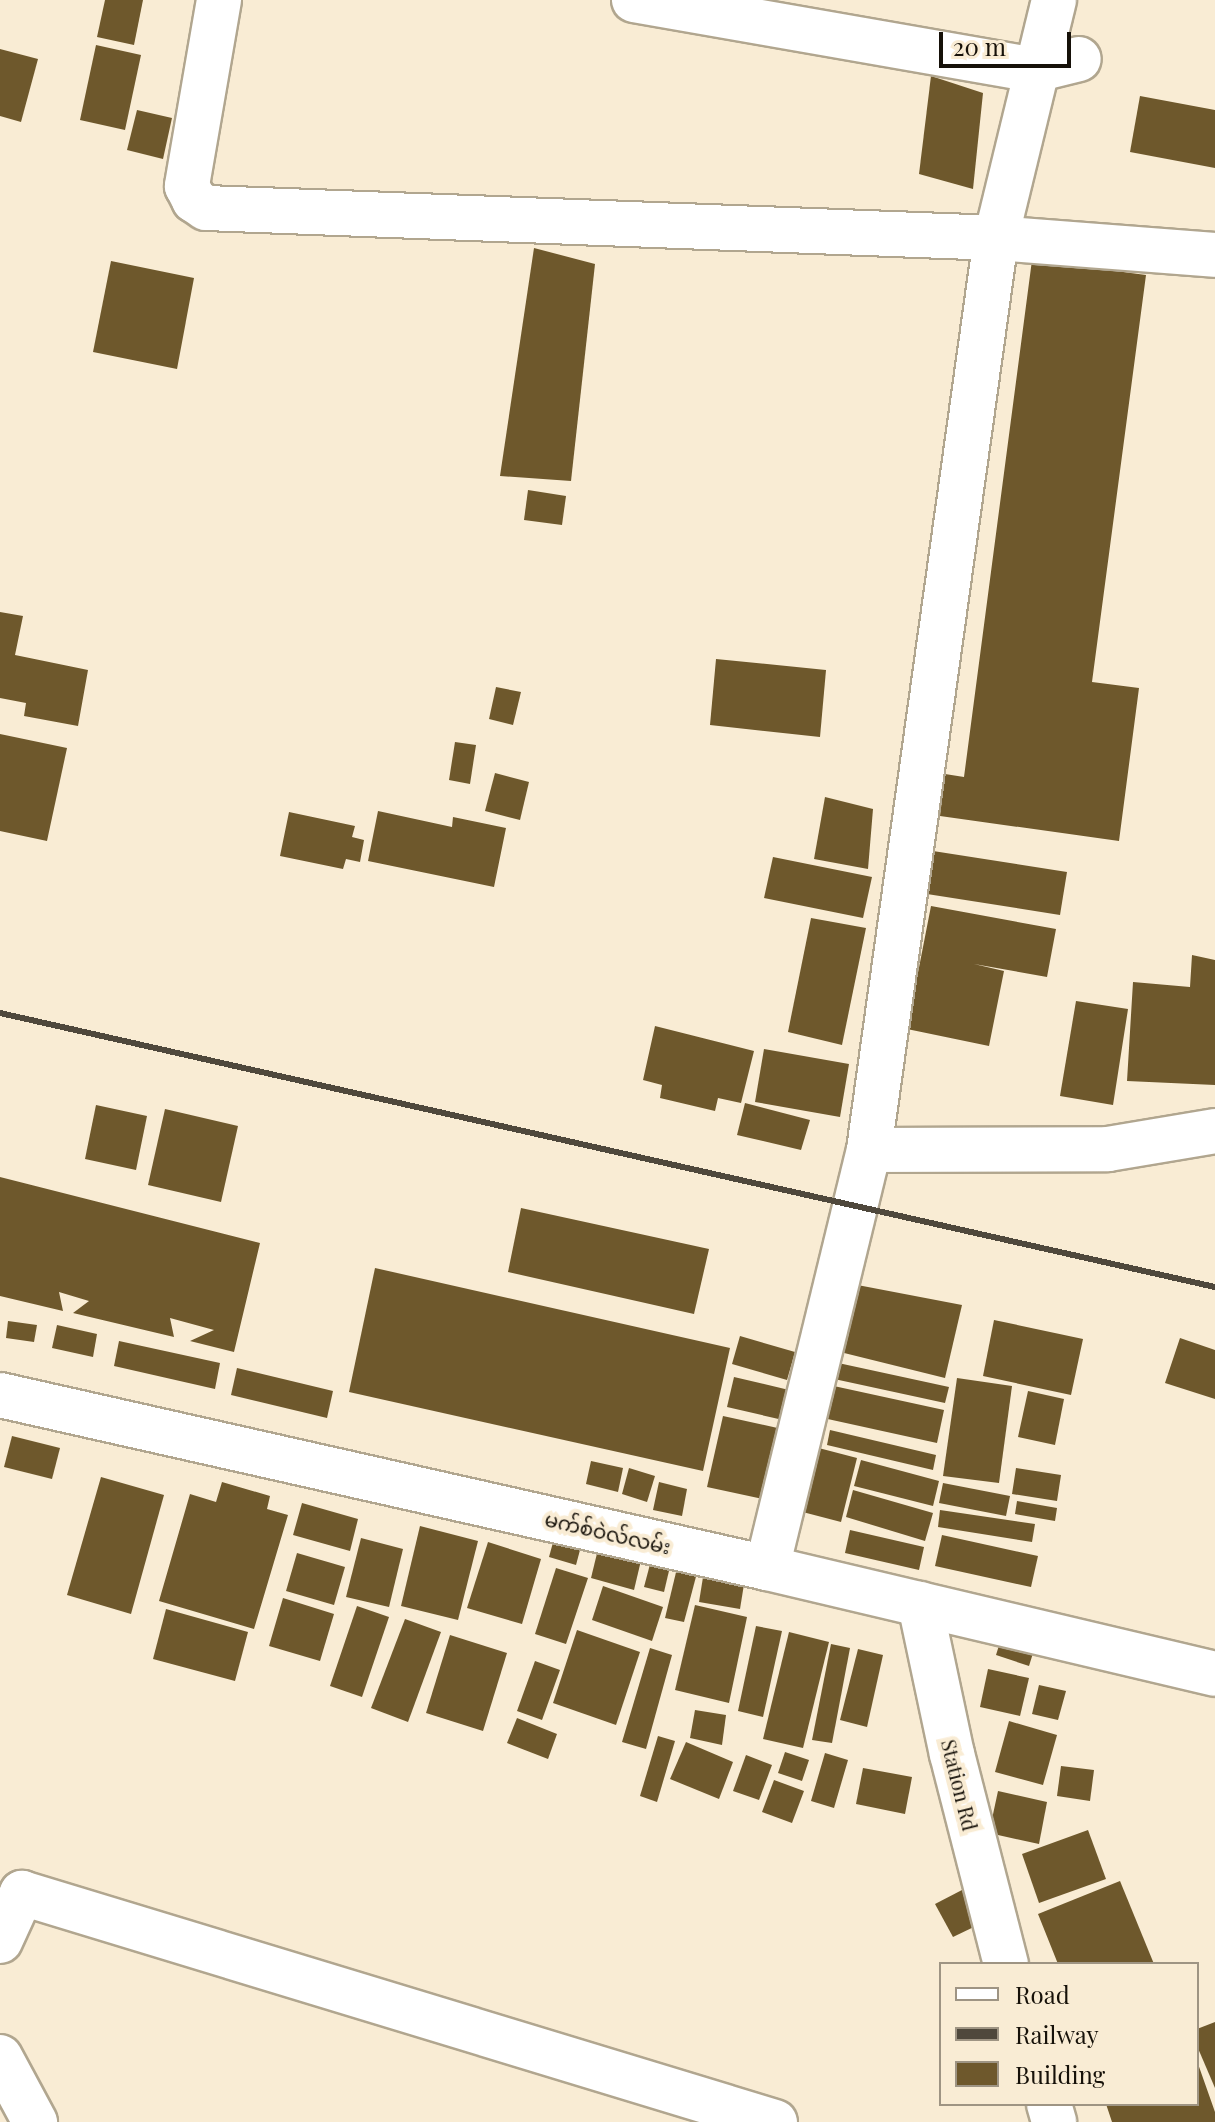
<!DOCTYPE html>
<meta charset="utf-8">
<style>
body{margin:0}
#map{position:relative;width:1215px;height:2122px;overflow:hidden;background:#f9ecd4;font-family:"Playfair Display","Noto Sans Myanmar",serif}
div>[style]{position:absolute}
.building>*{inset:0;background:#6e582c}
.roads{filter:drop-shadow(2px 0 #b1a68f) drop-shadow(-2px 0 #b1a68f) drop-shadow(0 2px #b1a68f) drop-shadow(0 -2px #b1a68f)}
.minor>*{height:44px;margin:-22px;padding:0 22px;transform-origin:22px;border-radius:22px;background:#fff}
.rail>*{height:6px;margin:-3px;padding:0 3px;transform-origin:3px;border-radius:3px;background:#4f483c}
span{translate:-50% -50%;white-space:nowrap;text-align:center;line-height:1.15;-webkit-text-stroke:8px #f9ecd4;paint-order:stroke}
.street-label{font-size:20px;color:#161109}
.legend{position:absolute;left:939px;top:1962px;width:260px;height:144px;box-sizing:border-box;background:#f9ecd4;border:2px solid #9e9483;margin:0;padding:10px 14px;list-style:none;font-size:24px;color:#161109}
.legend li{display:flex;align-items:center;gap:16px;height:40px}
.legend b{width:40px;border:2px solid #9e9483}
.scale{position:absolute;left:939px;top:32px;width:132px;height:36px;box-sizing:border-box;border:4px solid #161109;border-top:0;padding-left:10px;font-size:24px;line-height:28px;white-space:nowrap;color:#161109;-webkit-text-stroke:6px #f9ecd4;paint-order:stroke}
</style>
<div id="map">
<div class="building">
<div style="clip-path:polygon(105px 0,143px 0,134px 45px,97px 37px)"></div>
<div style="clip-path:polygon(96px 45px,141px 55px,125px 130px,80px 120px)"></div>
<div style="clip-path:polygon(0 49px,38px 59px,21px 122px,0 116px)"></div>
<div style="clip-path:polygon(931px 76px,983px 93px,973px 189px,919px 174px)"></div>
<div style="clip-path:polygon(1140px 96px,1215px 110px,1215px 168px,1130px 152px)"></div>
<div style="clip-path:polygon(137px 110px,172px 118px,163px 159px,127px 150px)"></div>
<div style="clip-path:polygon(534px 248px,595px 264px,571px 481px,500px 476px)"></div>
<div style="clip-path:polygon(1032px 260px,1146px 275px,1092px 682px,1139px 688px,1119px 841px,940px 816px,945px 774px,964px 777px)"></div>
<div style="clip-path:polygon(111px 261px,194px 278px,177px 369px,93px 352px)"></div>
<div style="clip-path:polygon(528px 490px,566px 496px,562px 525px,524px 520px)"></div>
<div style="clip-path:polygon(0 612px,23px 616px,15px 655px,88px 670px,78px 726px,24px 716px,26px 703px,0 698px)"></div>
<div style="clip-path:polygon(716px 659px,826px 670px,820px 737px,710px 725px)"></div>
<div style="clip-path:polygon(496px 687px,521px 692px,513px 725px,489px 719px)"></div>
<div style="clip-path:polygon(0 734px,67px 748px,47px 841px,0 831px)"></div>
<div style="clip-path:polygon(455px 742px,476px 745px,470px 784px,449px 780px)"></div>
<div style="clip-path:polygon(495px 773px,529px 782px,520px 820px,485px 811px)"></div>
<div style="clip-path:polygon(825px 797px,873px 809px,868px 869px,814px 859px)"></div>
<div style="clip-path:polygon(378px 811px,452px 827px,453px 817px,506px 828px,494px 887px,368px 861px)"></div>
<div style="clip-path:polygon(289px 812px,355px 826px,352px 837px,364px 840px,360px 862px,346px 859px,343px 869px,280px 856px)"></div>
<div style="clip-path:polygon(933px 851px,1067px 872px,1060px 915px,927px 894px)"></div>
<div style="clip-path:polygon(773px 857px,872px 877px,863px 918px,764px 898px)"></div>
<div style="clip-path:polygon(931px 906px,1056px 929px,1047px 977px,974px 964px,1004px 971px,989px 1046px,907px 1029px)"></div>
<div style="clip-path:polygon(811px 918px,866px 928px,842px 1045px,788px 1032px)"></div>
<div style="clip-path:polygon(1192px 955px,1215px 960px,1215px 1085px,1127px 1081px,1133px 982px,1190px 987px)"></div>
<div style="clip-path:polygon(1076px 1001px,1128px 1009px,1113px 1105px,1060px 1096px)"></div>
<div style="clip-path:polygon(655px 1026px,754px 1051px,741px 1103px,718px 1098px,715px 1111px,660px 1098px,662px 1085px,643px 1080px)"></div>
<div style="clip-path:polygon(764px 1049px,849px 1064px,840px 1117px,755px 1102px)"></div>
<div style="clip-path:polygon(745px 1103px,810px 1120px,801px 1150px,737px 1135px)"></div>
<div style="clip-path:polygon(96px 1105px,147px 1116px,136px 1170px,85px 1159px)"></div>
<div style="clip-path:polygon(165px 1109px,238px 1126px,221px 1202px,148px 1185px)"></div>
<div style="clip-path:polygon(0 1177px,260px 1243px,234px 1352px,190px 1341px,214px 1330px,170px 1318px,174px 1337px,73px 1313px,89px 1301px,59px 1292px,63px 1311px,0 1296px)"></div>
<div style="clip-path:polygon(521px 1208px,709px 1249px,694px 1314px,508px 1272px)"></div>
<div style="clip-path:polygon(375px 1268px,730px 1348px,703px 1471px,349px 1392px)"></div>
<div style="clip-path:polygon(847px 1283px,962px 1305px,945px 1378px,828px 1349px)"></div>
<div style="clip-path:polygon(994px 1320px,1083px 1339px,1071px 1395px,983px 1376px)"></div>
<div style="clip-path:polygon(8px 1321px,37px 1325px,34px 1342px,6px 1338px)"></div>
<div style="clip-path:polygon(57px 1325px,97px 1334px,93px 1357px,52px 1348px)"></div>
<div style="clip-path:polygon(740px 1336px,795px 1352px,787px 1380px,732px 1364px)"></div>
<div style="clip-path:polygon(1180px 1338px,1215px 1350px,1215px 1399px,1165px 1383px)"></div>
<div style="clip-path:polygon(119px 1341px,220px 1363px,215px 1389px,114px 1366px)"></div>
<div style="clip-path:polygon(829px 1361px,949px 1387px,945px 1403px,825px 1377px)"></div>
<div style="clip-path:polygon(237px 1368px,333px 1391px,327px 1418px,231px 1395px)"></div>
<div style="clip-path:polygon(734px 1377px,789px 1390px,783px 1420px,727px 1407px)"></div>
<div style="clip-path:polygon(957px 1378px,1012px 1386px,999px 1483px,943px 1476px)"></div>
<div style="clip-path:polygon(820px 1383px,944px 1410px,937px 1443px,814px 1416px)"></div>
<div style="clip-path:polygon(1028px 1391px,1064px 1399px,1055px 1445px,1018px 1437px)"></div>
<div style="clip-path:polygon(723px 1416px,782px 1429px,767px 1500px,707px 1487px)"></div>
<div style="clip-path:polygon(830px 1430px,936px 1455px,933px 1470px,827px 1445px)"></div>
<div style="clip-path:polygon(12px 1436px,60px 1448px,52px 1479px,4px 1467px)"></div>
<div style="clip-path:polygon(811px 1446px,857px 1458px,841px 1522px,795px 1510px)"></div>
<div style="clip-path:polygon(861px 1460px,939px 1481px,933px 1506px,854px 1486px)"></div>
<div style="clip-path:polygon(591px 1461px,623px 1468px,618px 1492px,586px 1484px)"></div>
<div style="clip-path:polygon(629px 1468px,655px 1476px,647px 1502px,622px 1494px)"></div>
<div style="clip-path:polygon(1016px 1468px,1061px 1475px,1057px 1501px,1012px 1494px)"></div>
<div style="clip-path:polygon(101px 1477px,164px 1495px,131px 1614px,67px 1595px)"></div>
<div style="clip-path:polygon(222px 1482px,270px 1496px,267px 1509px,288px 1515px,254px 1629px,159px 1601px,190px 1494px,216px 1502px)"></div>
<div style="clip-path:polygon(659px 1482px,687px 1489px,682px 1516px,653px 1510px)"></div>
<div style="clip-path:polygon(943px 1483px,1010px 1496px,1006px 1516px,939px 1503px)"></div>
<div style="clip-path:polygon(853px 1490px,933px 1513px,925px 1541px,846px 1517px)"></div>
<div style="clip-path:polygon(1017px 1501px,1057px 1508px,1055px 1521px,1015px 1514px)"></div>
<div style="clip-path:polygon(302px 1503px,358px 1519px,350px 1551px,293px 1535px)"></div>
<div style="clip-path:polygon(940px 1510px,1035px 1524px,1032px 1542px,938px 1527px)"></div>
<div style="clip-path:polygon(420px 1526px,478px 1541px,458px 1620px,401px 1606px)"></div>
<div style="clip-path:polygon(557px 1528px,584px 1535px,576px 1565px,549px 1557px)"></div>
<div style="clip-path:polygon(850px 1530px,924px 1547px,919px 1570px,845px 1553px)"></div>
<div style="clip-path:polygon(942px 1535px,1038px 1556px,1031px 1587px,935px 1566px)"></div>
<div style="clip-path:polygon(361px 1538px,403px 1549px,389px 1607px,346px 1597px)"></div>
<div style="clip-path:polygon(600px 1541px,643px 1552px,634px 1590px,591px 1578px)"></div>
<div style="clip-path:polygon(488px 1542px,541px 1559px,522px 1624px,467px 1608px)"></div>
<div style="clip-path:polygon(297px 1553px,345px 1567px,334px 1605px,286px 1591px)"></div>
<div style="clip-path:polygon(653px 1553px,672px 1558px,664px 1592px,644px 1587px)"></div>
<div style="clip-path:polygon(678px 1564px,698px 1569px,684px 1622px,665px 1618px)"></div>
<div style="clip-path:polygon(556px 1568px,588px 1578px,566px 1644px,535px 1634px)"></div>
<div style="clip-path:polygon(704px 1571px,745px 1578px,740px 1609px,699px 1602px)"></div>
<div style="clip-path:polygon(603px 1586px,663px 1607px,652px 1641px,592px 1620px)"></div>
<div style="clip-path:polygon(283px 1598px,334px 1614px,320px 1661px,269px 1646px)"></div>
<div style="clip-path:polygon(695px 1605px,747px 1617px,729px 1703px,675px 1690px)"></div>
<div style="clip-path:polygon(357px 1606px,389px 1617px,362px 1697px,330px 1686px)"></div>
<div style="clip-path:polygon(166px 1609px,248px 1632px,235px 1681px,153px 1659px)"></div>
<div style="clip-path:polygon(405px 1619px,441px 1632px,408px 1722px,371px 1708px)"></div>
<div style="clip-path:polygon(756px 1626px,782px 1631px,763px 1717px,738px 1711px)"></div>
<div style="clip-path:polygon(1005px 1626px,1038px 1637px,1029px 1666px,996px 1655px)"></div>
<div style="clip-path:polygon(577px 1630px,640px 1652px,616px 1725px,553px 1703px)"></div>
<div style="clip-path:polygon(789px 1632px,829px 1642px,803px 1748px,763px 1739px)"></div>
<div style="clip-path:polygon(450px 1635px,507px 1653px,483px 1731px,426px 1713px)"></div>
<div style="clip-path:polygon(831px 1644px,850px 1648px,832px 1743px,812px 1740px)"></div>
<div style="clip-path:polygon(650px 1648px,672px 1655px,646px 1749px,622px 1742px)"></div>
<div style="clip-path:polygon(858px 1649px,883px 1655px,867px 1727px,840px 1720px)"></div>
<div style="clip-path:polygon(535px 1661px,560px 1670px,542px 1720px,517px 1711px)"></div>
<div style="clip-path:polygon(988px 1669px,1029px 1678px,1020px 1716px,980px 1707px)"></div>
<div style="clip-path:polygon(1039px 1685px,1066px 1691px,1058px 1720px,1032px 1714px)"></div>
<div style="clip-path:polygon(695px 1710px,726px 1715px,722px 1745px,690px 1738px)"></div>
<div style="clip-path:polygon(517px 1718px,557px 1734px,548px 1759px,507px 1743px)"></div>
<div style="clip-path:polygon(1009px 1721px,1057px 1735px,1043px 1785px,995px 1772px)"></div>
<div style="clip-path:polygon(658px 1736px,675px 1741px,657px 1802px,640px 1796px)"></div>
<div style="clip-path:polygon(686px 1742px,733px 1762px,719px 1799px,670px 1779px)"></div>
<div style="clip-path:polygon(785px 1752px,809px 1760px,802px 1781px,778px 1773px)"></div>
<div style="clip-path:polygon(825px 1753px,848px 1760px,834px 1808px,811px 1801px)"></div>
<div style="clip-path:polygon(746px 1755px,772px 1765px,759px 1800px,733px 1791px)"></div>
<div style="clip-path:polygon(1061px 1766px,1094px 1770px,1090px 1801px,1057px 1796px)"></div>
<div style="clip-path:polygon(863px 1768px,912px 1777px,905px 1814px,856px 1804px)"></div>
<div style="clip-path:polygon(774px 1780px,804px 1791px,792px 1823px,762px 1812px)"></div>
<div style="clip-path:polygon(998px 1791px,1047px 1802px,1039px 1844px,989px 1833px)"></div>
<div style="clip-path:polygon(1088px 1830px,1106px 1879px,1039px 1903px,1022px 1854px)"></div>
<div style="clip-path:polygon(1120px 1881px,1154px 1964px,1058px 1964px,1038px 1914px)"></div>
<div style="clip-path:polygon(962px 1890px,980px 1924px,953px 1937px,935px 1904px)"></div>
<div style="clip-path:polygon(1215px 2022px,1215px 2088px,1197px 2046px,1197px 2029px)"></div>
<div style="clip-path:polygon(1197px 2061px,1215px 2112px,1215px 2122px,1112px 2122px,1106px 2104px,1197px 2104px)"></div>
</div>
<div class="roads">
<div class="minor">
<div style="left:219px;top:0;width:189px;rotate:99.8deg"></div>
<div style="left:187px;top:186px;width:16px;rotate:63deg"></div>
<div style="left:194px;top:200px;width:14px;rotate:34deg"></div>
<div style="left:206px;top:208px;width:791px;rotate:2.17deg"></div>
<div style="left:996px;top:238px;width:220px;rotate:4.4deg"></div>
<div style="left:634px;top:0;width:407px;rotate:9.9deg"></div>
<div style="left:1035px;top:70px;width:45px;rotate:-14deg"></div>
<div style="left:869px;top:1150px;width:239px;rotate:-0.2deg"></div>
<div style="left:1108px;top:1149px;width:109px;rotate:-9.5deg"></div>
<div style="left:0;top:1395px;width:786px;rotate:12.71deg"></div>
<div style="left:767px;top:1568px;width:460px;rotate:13.3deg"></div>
<div style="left:767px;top:1568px;width:430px;rotate:-76.3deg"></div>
<div style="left:869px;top:1150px;width:921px;rotate:-82.07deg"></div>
<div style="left:996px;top:238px;width:245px;rotate:-76.3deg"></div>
<div style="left:920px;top:1604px;width:153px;rotate:78deg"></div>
<div style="left:952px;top:1754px;width:217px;rotate:75.6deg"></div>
<div style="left:0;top:1941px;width:53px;rotate:-65.4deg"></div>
<div style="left:22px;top:1893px;width:787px;rotate:16.92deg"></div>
<div style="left:0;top:2057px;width:74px;rotate:61.7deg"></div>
<div style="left:1049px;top:2104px;width:19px;rotate:74deg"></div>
</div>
</div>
<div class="rail">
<div style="left:0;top:1013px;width:1246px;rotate:12.71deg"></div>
</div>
<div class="street-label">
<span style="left:608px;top:1532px;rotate:13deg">မက်စ်ဝဲလ်လမ်း</span>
<span style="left:960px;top:1785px;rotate:76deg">Station Rd</span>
</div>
<ul class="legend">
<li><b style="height:10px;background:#fff"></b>Road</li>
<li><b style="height:10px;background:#4f483c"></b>Railway</li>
<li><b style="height:22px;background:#6e582c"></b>Building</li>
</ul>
<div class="scale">20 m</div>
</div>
